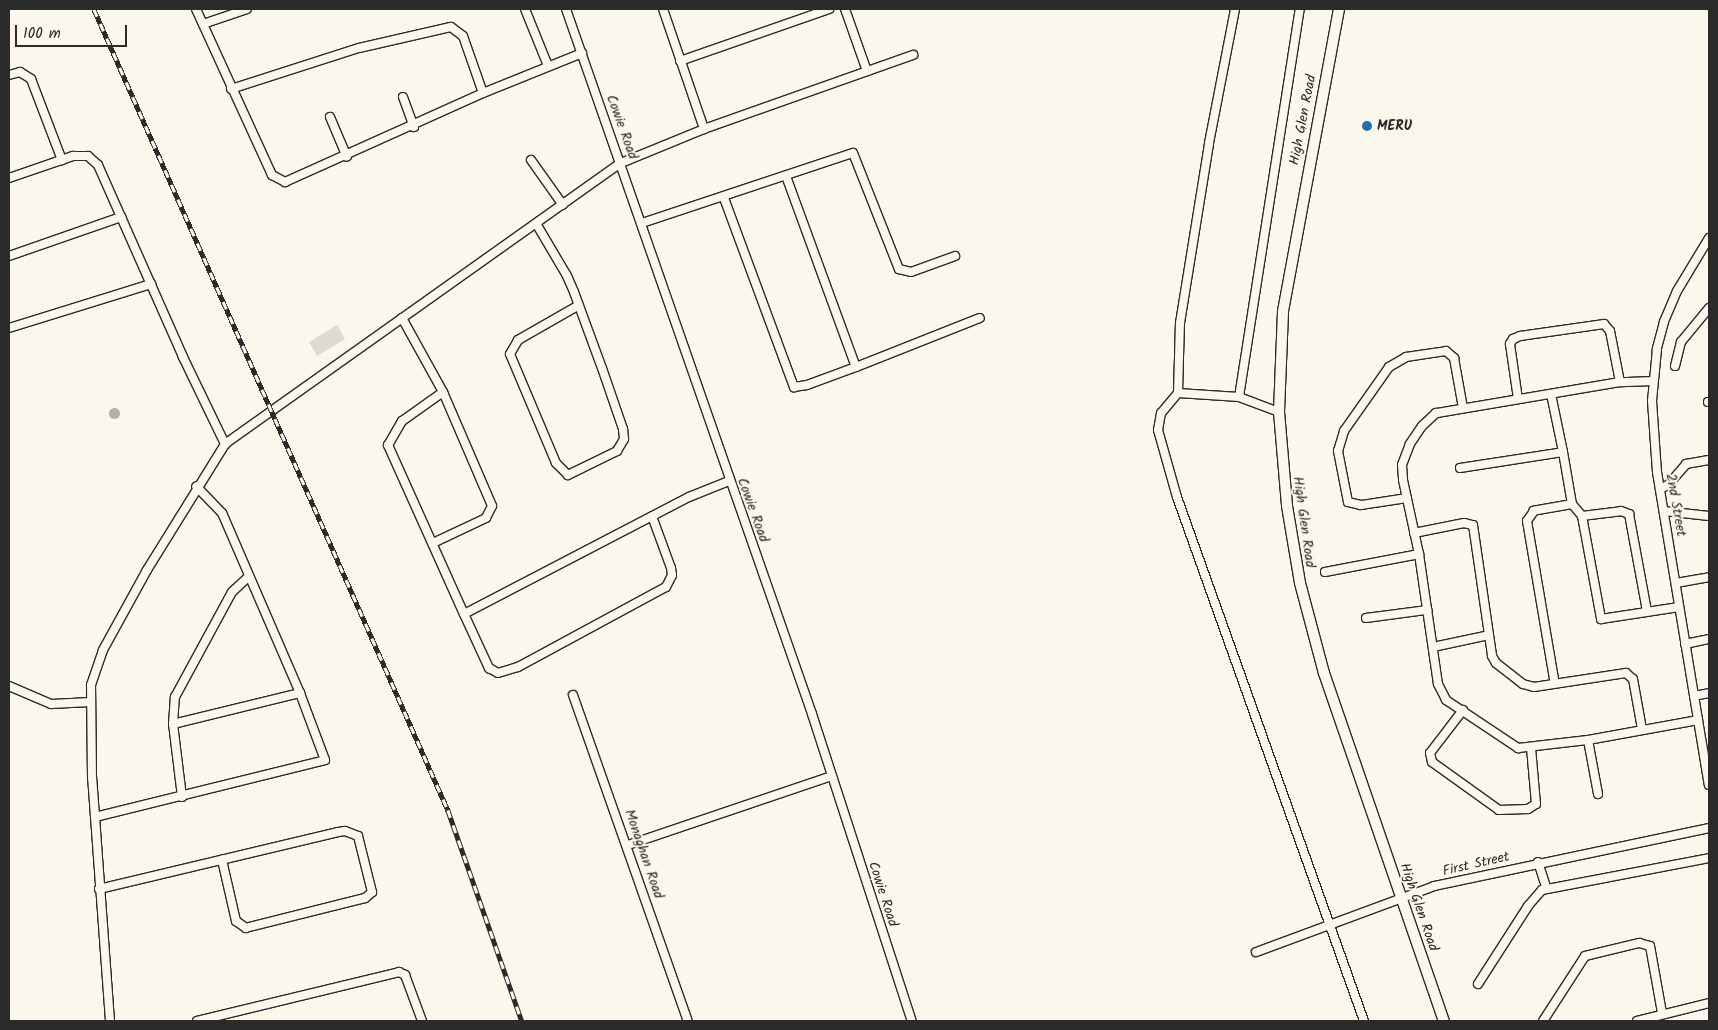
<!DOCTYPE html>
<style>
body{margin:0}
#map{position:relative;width:1718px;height:1030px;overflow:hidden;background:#fbf7ec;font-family:Kalam,sans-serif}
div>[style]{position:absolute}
.green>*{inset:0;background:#dddad0}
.water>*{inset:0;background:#b1afa7}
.round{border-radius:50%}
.roads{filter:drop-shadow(1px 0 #2b2b2b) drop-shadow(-1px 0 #2b2b2b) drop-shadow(0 1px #2b2b2b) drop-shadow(0 -1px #2b2b2b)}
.minor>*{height:8px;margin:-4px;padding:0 4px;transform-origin:4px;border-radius:4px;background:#fbf7ec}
.major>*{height:10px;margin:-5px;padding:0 5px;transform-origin:5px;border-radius:5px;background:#fbf7ec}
.rail>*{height:4.5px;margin-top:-2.25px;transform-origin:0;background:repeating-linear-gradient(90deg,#fbf7ec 0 8px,#2b2b2b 0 16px);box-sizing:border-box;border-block:1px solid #2b2b2b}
.dots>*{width:14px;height:14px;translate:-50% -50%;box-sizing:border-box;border:2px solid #fbf7ec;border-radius:50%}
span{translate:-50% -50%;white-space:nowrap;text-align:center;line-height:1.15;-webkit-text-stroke:4px #fbf7ec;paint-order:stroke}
.street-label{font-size:14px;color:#2b2b2b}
.poi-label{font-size:14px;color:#2b2b2b;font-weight:700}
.left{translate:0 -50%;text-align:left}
.frame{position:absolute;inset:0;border:10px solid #2b2b2b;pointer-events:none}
.scale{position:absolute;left:15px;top:25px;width:112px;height:22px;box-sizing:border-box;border:2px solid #2b2b2b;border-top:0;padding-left:6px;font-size:15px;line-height:18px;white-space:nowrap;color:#2b2b2b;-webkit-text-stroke:4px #fbf7ec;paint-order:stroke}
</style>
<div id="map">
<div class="green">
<div style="clip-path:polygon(337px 325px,345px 339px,317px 356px,309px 342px)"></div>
</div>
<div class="water">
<div class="round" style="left:108.5px;top:407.5px;width:11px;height:11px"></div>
</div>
<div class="roads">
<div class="minor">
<div style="left:196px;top:9px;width:183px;rotate:65.4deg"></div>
<div style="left:272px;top:175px;width:15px;rotate:28deg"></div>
<div style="left:285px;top:182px;width:217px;rotate:-24.2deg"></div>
<div style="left:483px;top:93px;width:107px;rotate:-22deg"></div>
<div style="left:525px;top:9px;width:61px;rotate:68deg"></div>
<div style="left:566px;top:9px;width:747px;rotate:70.76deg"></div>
<div style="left:812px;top:714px;width:323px;rotate:72deg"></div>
<div style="left:663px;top:9px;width:127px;rotate:71.1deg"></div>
<div style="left:845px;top:9px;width:66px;rotate:70.5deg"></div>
<div style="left:203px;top:24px;width:46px;rotate:-18.8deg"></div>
<div style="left:680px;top:61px;width:158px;rotate:-19.2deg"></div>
<div style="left:9px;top:75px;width:11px;rotate:-15deg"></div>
<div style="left:20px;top:72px;width:13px;rotate:32deg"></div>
<div style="left:31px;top:79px;width:87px;rotate:69.1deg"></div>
<div style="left:231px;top:89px;width:134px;rotate:-17.8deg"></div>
<div style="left:359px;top:48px;width:94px;rotate:-12.9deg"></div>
<div style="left:451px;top:27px;width:15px;rotate:37deg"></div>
<div style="left:463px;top:36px;width:60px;rotate:70.7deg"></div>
<div style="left:403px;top:97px;width:32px;rotate:70deg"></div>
<div style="left:330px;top:117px;width:43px;rotate:67deg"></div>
<div style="left:531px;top:160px;width:55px;rotate:54.6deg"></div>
<div style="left:786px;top:176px;width:203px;rotate:69.9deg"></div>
<div style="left:9px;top:178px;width:68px;rotate:-19deg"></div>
<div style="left:73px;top:156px;width:15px"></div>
<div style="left:88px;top:156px;width:13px;rotate:42deg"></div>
<div style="left:98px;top:165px;width:210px;rotate:66.1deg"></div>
<div style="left:183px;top:357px;width:97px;rotate:64.2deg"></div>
<div style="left:724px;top:198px;width:202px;rotate:69.7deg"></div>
<div style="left:794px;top:387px;width:13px;rotate:-9deg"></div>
<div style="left:807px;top:385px;width:52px;rotate:-20.2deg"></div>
<div style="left:856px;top:367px;width:133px;rotate:-21.6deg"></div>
<div style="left:642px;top:223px;width:222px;rotate:-18.4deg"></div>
<div style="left:853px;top:153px;width:125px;rotate:68.4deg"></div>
<div style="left:899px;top:269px;width:12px;rotate:14deg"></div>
<div style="left:911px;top:272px;width:47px;rotate:-20deg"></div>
<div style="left:537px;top:225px;width:59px;rotate:59.5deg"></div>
<div style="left:567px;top:276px;width:17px;rotate:66deg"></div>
<div style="left:574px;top:292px;width:81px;rotate:69.8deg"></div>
<div style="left:602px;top:368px;width:65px;rotate:71deg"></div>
<div style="left:623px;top:429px;width:10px;rotate:84deg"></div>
<div style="left:624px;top:439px;width:14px;rotate:120deg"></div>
<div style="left:617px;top:451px;width:55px;rotate:153.9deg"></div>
<div style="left:568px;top:475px;width:17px;rotate:-135deg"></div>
<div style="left:556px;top:463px;width:118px;rotate:-112.9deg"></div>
<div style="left:510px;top:354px;width:16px;rotate:-60deg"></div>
<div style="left:518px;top:340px;width:70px;rotate:-29.8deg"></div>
<div style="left:1709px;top:238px;width:62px;rotate:121.1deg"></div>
<div style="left:1677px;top:291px;width:34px;rotate:113deg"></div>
<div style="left:1664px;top:322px;width:28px;rotate:105deg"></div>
<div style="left:1657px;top:349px;width:52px;rotate:95.5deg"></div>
<div style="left:1652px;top:401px;width:71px;rotate:86deg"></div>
<div style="left:1657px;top:472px;width:317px;rotate:80.6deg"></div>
<div style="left:9px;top:256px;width:119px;rotate:-19.2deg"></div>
<div style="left:402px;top:318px;width:85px;rotate:61deg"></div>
<div style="left:443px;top:392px;width:124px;rotate:66.7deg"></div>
<div style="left:492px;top:506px;width:13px;rotate:117deg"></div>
<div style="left:486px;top:518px;width:59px;rotate:154.7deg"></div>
<div style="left:9px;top:328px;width:149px;rotate:-17.2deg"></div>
<div style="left:1675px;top:366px;width:25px;rotate:-76deg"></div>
<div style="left:1681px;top:342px;width:44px;rotate:-50.5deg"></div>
<div style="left:1653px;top:381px;width:33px;rotate:178deg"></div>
<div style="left:1620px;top:382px;width:187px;rotate:170.4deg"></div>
<div style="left:1436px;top:413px;width:19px;rotate:137deg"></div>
<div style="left:1422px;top:426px;width:22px;rotate:124deg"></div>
<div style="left:1410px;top:444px;width:22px;rotate:111deg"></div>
<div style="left:1402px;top:465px;width:15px;rotate:86deg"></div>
<div style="left:1403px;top:480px;width:76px;rotate:77.8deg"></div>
<div style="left:1419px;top:554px;width:131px;rotate:81.7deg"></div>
<div style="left:1438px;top:684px;width:18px;rotate:63deg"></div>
<div style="left:1446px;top:700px;width:87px;rotate:33.7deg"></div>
<div style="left:1518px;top:748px;width:70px;rotate:-6.5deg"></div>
<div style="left:1588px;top:740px;width:112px;rotate:-10.3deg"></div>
<div style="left:443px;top:392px;width:50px;rotate:144.7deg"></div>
<div style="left:402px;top:421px;width:28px;rotate:120deg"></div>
<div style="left:388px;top:445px;width:185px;rotate:65.8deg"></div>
<div style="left:464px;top:614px;width:254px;rotate:-27.5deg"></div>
<div style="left:689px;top:497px;width:43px;rotate:-21.8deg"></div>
<div style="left:1178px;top:393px;width:26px;rotate:130deg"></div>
<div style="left:1161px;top:413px;width:17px;rotate:100deg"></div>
<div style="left:1158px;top:430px;width:70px;rotate:74.2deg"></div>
<div style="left:1177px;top:497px;width:556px;rotate:70.36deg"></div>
<div style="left:1178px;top:393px;width:70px;rotate:-88.4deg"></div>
<div style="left:1180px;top:323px;width:182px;rotate:-80.8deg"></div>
<div style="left:1209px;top:143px;width:136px;rotate:-79deg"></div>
<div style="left:1178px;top:393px;width:61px;rotate:3.8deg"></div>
<div style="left:1239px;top:397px;width:43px;rotate:20.6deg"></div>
<div style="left:1551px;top:394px;width:59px;rotate:78.3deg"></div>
<div style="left:1239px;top:397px;width:393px;rotate:-81.1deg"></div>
<div style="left:1518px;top:399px;width:56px;rotate:-98.3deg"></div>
<div style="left:1510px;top:344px;width:6px;rotate:-59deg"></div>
<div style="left:1513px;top:339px;width:8px;rotate:-23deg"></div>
<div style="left:1520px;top:336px;width:85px;rotate:-8.1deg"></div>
<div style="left:1604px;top:324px;width:9px;rotate:49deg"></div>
<div style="left:1610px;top:331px;width:52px;rotate:78.9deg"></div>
<div style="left:1708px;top:402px;width:1px"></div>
<div style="left:1460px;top:468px;width:104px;rotate:-8.8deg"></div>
<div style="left:1563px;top:452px;width:53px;rotate:80.2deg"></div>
<div style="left:1572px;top:504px;width:39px;rotate:170deg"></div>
<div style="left:1534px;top:511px;width:12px;rotate:125deg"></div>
<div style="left:1527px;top:521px;width:165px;rotate:80.3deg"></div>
<div style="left:1660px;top:489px;width:9px;rotate:-27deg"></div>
<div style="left:1668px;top:485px;width:28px;rotate:-49deg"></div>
<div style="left:1686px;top:464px;width:23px;rotate:-10deg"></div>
<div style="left:1407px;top:498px;width:47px;rotate:171.3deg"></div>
<div style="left:1361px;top:505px;width:13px;rotate:-167deg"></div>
<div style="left:1348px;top:502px;width:52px;rotate:-101.1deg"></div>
<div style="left:1338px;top:451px;width:21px;rotate:-73deg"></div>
<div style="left:1344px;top:431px;width:78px;rotate:-54.9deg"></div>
<div style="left:1389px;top:367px;width:20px;rotate:-30deg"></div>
<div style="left:1406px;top:357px;width:40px;rotate:-8.5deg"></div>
<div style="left:1446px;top:351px;width:11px;rotate:41deg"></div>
<div style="left:1454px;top:358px;width:51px;rotate:79.8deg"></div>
<div style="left:1572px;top:504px;width:16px;rotate:50deg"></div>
<div style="left:1582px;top:516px;width:105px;rotate:79.5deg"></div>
<div style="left:1601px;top:619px;width:79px;rotate:-8.7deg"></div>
<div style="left:1664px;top:511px;width:45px;rotate:6.3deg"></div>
<div style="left:1582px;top:516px;width:39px;rotate:-7deg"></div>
<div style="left:1621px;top:511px;width:9px;rotate:21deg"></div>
<div style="left:1629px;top:514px;width:99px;rotate:79.5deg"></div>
<div style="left:1414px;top:533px;width:51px;rotate:-11.3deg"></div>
<div style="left:1464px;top:523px;width:9px;rotate:13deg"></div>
<div style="left:1473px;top:525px;width:132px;rotate:81.7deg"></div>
<div style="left:1492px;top:656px;width:8px;rotate:60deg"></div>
<div style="left:1496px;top:663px;width:34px;rotate:38deg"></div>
<div style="left:1523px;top:684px;width:11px;rotate:15deg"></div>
<div style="left:1534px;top:687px;width:93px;rotate:-8.7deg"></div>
<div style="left:1626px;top:673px;width:9px;rotate:41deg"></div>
<div style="left:1633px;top:679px;width:51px;rotate:79.8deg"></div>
<div style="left:1325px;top:572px;width:96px;rotate:-10.8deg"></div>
<div style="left:1676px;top:583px;width:34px;rotate:-10deg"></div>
<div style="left:464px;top:614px;width:60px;rotate:65.2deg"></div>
<div style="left:489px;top:668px;width:10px;rotate:29deg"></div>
<div style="left:498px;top:673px;width:21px;rotate:-17deg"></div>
<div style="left:518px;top:667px;width:168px;rotate:-28.4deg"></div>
<div style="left:666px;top:587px;width:13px;rotate:-63deg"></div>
<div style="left:672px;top:575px;width:7px;rotate:-98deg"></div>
<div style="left:671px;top:568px;width:55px;rotate:-110.1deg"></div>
<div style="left:1366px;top:618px;width:62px;rotate:-7.5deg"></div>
<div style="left:1685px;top:644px;width:25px;rotate:-12deg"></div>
<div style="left:1433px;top:647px;width:57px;rotate:-12.1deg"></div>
<div style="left:9px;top:686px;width:46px;rotate:23.2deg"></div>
<div style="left:51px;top:704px;width:40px;rotate:-2.9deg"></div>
<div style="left:573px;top:695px;width:346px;rotate:70.6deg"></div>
<div style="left:1694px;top:696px;width:15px;rotate:-11deg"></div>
<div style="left:1463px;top:710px;width:54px;rotate:127.5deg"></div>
<div style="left:1430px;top:753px;width:9px;rotate:77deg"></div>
<div style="left:1432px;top:762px;width:82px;rotate:35.6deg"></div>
<div style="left:1499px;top:810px;width:29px;rotate:-2deg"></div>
<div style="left:1528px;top:809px;width:9px;rotate:-32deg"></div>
<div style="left:1536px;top:804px;width:56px;rotate:-95.1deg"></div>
<div style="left:173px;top:724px;width:131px;rotate:-13.7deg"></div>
<div style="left:1588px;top:740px;width:55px;rotate:79.5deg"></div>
<div style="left:182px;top:797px;width:74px;rotate:-97deg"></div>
<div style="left:173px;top:724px;width:27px;rotate:-86deg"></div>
<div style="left:175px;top:697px;width:119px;rotate:-61.5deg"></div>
<div style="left:232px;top:592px;width:23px;rotate:-43deg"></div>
<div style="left:95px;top:817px;width:237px;rotate:-13.9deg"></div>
<div style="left:325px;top:760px;width:72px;rotate:-110.5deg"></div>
<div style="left:300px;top:693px;width:196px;rotate:-113.4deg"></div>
<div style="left:222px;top:513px;width:37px;rotate:-134deg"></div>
<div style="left:628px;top:845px;width:215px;rotate:-18.7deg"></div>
<div style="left:1538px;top:862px;width:26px;rotate:72deg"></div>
<div style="left:99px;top:889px;width:246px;rotate:-13.4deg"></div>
<div style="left:338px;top:832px;width:7px;rotate:-8deg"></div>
<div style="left:345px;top:831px;width:14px;rotate:21deg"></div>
<div style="left:358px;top:836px;width:58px;rotate:76deg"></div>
<div style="left:372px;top:892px;width:9px;rotate:139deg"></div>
<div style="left:365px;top:898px;width:123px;rotate:165.9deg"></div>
<div style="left:246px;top:928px;width:12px;rotate:-145deg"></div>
<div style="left:236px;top:921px;width:63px;rotate:-102.9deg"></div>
<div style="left:1256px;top:952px;width:190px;rotate:-20.3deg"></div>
<div style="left:1434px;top:886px;width:281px;rotate:-11.9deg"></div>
<div style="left:1478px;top:984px;width:93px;rotate:-57.3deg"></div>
<div style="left:1528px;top:906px;width:21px;rotate:-49deg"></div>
<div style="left:1542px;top:890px;width:170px;rotate:-10.8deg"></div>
<div style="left:110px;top:1021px;width:244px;rotate:-94.2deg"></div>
<div style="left:92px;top:778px;width:93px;rotate:-90.6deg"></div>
<div style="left:91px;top:685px;width:37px;rotate:-71deg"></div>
<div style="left:103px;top:650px;width:91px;rotate:-61.2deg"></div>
<div style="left:147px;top:570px;width:148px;rotate:-58.2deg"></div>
<div style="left:225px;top:444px;width:486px;rotate:-35.4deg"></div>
<div style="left:621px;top:163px;width:90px;rotate:-22.3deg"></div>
<div style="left:704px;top:129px;width:222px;rotate:-19.5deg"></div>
<div style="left:197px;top:1021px;width:208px;rotate:-13.6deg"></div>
<div style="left:399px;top:972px;width:7px;rotate:27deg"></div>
<div style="left:405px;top:975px;width:49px;rotate:69.7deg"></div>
<div style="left:1543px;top:1021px;width:77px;rotate:-57.1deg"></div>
<div style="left:1585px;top:956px;width:56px;rotate:-13.5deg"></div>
<div style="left:1639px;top:943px;width:11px;rotate:15deg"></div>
<div style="left:1650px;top:946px;width:68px;rotate:79.8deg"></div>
<div style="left:1637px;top:1021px;width:74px;rotate:-14deg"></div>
</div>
<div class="major">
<div style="left:1339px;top:9px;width:308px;rotate:100.5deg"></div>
<div style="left:1283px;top:312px;width:100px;rotate:92.3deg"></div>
<div style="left:1279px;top:412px;width:94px;rotate:85.1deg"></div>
<div style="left:1287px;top:506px;width:78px;rotate:80.4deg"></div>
<div style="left:1300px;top:583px;width:93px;rotate:75.1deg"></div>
<div style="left:1324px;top:673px;width:368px;rotate:71deg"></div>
</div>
</div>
<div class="rail">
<div style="left:94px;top:9px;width:876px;rotate:66.16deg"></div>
<div style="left:448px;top:810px;width:224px;rotate:70.7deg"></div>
</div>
<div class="dots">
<div style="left:1367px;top:126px;background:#1f6fb2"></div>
</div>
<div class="street-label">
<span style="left:1303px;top:120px;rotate:-79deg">High Glen Road</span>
<span style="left:622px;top:127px;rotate:70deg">Cowie Road</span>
<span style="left:1676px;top:505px;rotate:80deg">2nd Street</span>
<span style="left:753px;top:510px;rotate:70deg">Cowie Road</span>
<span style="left:1304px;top:522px;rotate:82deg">High Glen Road</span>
<span style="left:644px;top:854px;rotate:71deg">Monaghan Road</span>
<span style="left:1476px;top:864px;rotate:-13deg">First Street</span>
<span style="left:883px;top:894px;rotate:72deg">Cowie Road</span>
<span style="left:1419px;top:907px;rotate:71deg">High Glen Road</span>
</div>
<div class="poi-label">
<span class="left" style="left:1377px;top:126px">MERU</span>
</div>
<div class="frame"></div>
<div class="scale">100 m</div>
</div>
